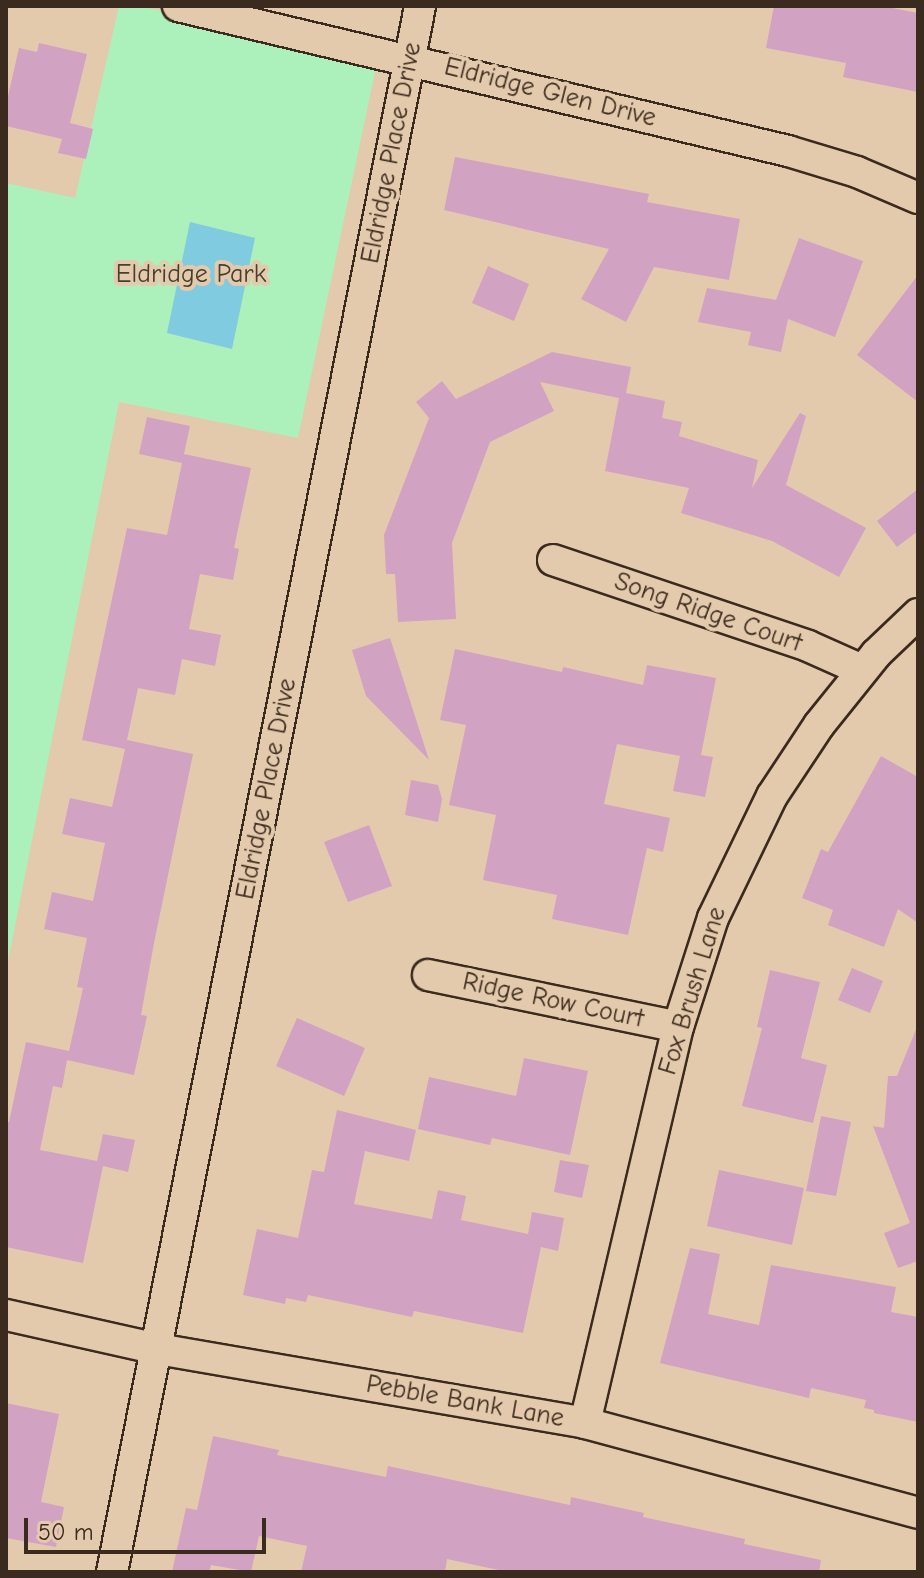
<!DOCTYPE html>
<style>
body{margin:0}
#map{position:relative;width:924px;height:1578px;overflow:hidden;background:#e4caac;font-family:"Comic Neue",sans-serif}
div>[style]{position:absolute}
.green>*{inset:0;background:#acf0bb}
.water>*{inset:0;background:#80cbe0}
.building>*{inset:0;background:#d2a2c2}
.roads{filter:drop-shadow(2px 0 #3b2a1e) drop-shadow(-2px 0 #3b2a1e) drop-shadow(0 2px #3b2a1e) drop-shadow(0 -2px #3b2a1e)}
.street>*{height:30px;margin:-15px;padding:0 15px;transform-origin:15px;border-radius:15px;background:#e4caac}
span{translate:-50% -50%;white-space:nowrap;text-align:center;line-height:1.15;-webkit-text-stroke:8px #e4caac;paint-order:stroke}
.street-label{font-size:26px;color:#3b2a1e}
.park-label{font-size:26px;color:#463e2e}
.frame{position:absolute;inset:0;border:8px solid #3b2a1e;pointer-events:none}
.scale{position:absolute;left:24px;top:1518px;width:242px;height:36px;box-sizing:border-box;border:4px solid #3b2a1e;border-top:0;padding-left:10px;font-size:24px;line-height:28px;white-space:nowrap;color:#3b2a1e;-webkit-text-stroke:6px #e4caac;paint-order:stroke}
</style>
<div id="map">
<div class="green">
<div style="clip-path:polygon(119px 6px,138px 6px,379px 53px,298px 438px,119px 402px,6px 971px,6px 183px,75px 198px)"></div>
</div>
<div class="water">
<div style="clip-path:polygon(190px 222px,255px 238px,232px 349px,167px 333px)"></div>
</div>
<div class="building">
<div style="clip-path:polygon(774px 6px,882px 6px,918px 13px,918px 92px,843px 77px,846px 63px,766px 48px)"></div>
<div style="clip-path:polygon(39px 43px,87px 54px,70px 123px,93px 129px,86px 159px,58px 153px,62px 139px,6px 126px,6px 105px,19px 48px,37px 52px)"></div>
<div style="clip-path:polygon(455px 157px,649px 194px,647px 202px,740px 219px,729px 280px,654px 267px,626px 322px,581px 299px,609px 249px,444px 210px)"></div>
<div style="clip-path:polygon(799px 238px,863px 261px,835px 337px,788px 319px,781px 352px,748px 345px,751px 332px,698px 322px,707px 288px,776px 300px)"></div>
<div style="clip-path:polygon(488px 266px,529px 284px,514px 321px,472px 303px)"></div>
<div style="clip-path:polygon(918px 275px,918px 402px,857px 355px)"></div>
<div style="clip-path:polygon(552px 352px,631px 367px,626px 393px,665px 401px,662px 418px,682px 422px,679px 436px,758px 460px,752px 488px,800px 413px,806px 416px,786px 485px,866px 528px,839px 577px,772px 541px,681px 513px,689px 488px,605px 471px,619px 398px,540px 382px,554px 411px,490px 442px,452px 543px,456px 619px,398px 622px,395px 574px,386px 574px,384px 535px,429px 418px,416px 402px,442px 381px,456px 399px)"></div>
<div style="clip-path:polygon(147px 417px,190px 426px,184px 454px,251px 468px,234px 548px,239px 549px,233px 580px,200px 574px,189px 629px,221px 635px,215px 666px,182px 659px,175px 695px,138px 688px,127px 740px,193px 754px,154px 943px,141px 1015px,147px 1016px,134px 1075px,67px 1060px,62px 1088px,53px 1086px,40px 1150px,97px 1161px,103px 1134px,135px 1140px,128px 1172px,103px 1166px,83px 1263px,6px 1247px,6px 1122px,9px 1122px,26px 1042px,69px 1051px,83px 988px,77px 987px,87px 938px,44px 929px,52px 892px,93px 901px,105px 843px,62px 834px,70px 798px,112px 807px,125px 749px,82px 740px,127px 528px,167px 535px,182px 463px,139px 454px)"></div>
<div style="clip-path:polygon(918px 489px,918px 531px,897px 547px,877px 521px)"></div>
<div style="clip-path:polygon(390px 638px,429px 760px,366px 696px,352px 650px)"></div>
<div style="clip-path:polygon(455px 649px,562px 672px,563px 667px,643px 685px,647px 665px,716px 678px,701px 755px,713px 757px,705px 797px,673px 791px,680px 756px,617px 744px,604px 804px,670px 818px,663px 852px,647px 848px,628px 935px,552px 919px,557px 895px,483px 880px,496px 815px,449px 805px,466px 725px,440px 720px)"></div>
<div style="clip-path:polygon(881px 756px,918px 777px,918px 923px,898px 909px,884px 947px,828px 925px,833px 910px,802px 898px,821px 849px,828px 852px)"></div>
<div style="clip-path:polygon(411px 780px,438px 785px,442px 799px,438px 822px,405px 815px)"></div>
<div style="clip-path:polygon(369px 825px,392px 886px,348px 902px,324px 842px)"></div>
<div style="clip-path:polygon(852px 968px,883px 981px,870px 1013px,838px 1000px)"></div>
<div style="clip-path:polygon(770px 970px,820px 982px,801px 1058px,827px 1065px,813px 1123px,742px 1106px,762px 1028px,757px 1027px)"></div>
<div style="clip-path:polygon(297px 1018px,365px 1048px,344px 1096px,276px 1066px)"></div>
<div style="clip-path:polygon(917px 1027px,918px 1261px,898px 1268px,884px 1233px,910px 1223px,873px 1126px,884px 1128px,888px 1076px,897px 1076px)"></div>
<div style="clip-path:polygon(524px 1058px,588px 1071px,570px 1155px,492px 1138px,490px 1145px,418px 1129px,429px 1077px,516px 1096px)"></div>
<div style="clip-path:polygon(337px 1110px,416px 1130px,409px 1161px,365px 1151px,354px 1204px,432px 1219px,438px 1190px,466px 1196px,461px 1220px,528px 1234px,532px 1212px,564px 1218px,558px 1251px,541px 1247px,523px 1333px,414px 1311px,412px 1317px,308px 1295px,306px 1302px,286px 1298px,285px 1304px,243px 1295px,257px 1229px,298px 1238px,312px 1170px,324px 1172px)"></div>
<div style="clip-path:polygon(821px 1116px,851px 1122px,836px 1196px,806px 1191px)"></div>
<div style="clip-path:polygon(560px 1160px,589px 1165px,582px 1198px,554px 1192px)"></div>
<div style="clip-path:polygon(719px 1170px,804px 1188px,792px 1245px,707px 1226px)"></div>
<div style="clip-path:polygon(690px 1248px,720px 1254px,708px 1314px,759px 1325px,771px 1265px,896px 1287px,891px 1312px,918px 1317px,918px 1422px,874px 1413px,874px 1410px,864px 1408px,866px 1400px,811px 1388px,809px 1398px,660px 1363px)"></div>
<div style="clip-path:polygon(6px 1403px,59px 1414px,41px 1502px,64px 1507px,56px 1547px,6px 1538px)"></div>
<div style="clip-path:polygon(213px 1436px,279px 1450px,277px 1455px,386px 1477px,388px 1466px,570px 1505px,571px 1497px,644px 1513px,643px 1517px,745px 1539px,744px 1544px,821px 1560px,819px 1572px,508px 1572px,447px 1559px,445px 1572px,301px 1572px,307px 1546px,259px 1536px,251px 1572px,211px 1565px,209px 1572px,172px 1572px,186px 1508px,197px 1510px)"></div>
</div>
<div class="roads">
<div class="street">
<div style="left:178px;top:6px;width:627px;rotate:13.37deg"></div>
<div style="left:788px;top:151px;width:72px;rotate:16.9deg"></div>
<div style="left:857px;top:172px;width:66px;rotate:23.1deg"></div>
<div style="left:553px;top:560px;width:269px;rotate:18.6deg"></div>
<div style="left:808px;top:646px;width:59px;rotate:24deg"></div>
<div style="left:428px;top:975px;width:255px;rotate:11.7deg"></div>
<div style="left:6px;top:1315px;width:156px;rotate:12.6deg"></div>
<div style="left:158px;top:1349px;width:433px;rotate:9.8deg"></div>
<div style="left:585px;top:1423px;width:345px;rotate:15.1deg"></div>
<div style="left:585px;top:1423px;width:407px;rotate:-76.8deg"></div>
<div style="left:678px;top:1027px;width:114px;rotate:-72.2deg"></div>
<div style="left:713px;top:918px;width:136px;rotate:-64.2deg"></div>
<div style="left:772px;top:796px;width:85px;rotate:-56.5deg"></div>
<div style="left:819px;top:725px;width:91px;rotate:-51.2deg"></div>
<div style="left:876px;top:654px;width:58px;rotate:-43.6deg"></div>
<div style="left:112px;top:1572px;width:1596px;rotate:-78.87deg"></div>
</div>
</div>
<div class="street-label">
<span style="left:550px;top:93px;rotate:14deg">Eldridge Glen Drive</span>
<span style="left:392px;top:153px;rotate:-79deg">Eldridge Place Drive</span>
<span style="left:708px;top:613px;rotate:19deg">Song Ridge Court</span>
<span style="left:267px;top:789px;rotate:-79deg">Eldridge Place Drive</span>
<span style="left:693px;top:991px;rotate:-73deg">Fox Brush Lane</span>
<span style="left:553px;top:1001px;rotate:12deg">Ridge Row Court</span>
<span style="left:465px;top:1402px;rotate:10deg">Pebble Bank Lane</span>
</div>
<div class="park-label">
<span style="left:191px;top:275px">Eldridge Park</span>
</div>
<div class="frame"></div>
<div class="scale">50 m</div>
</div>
